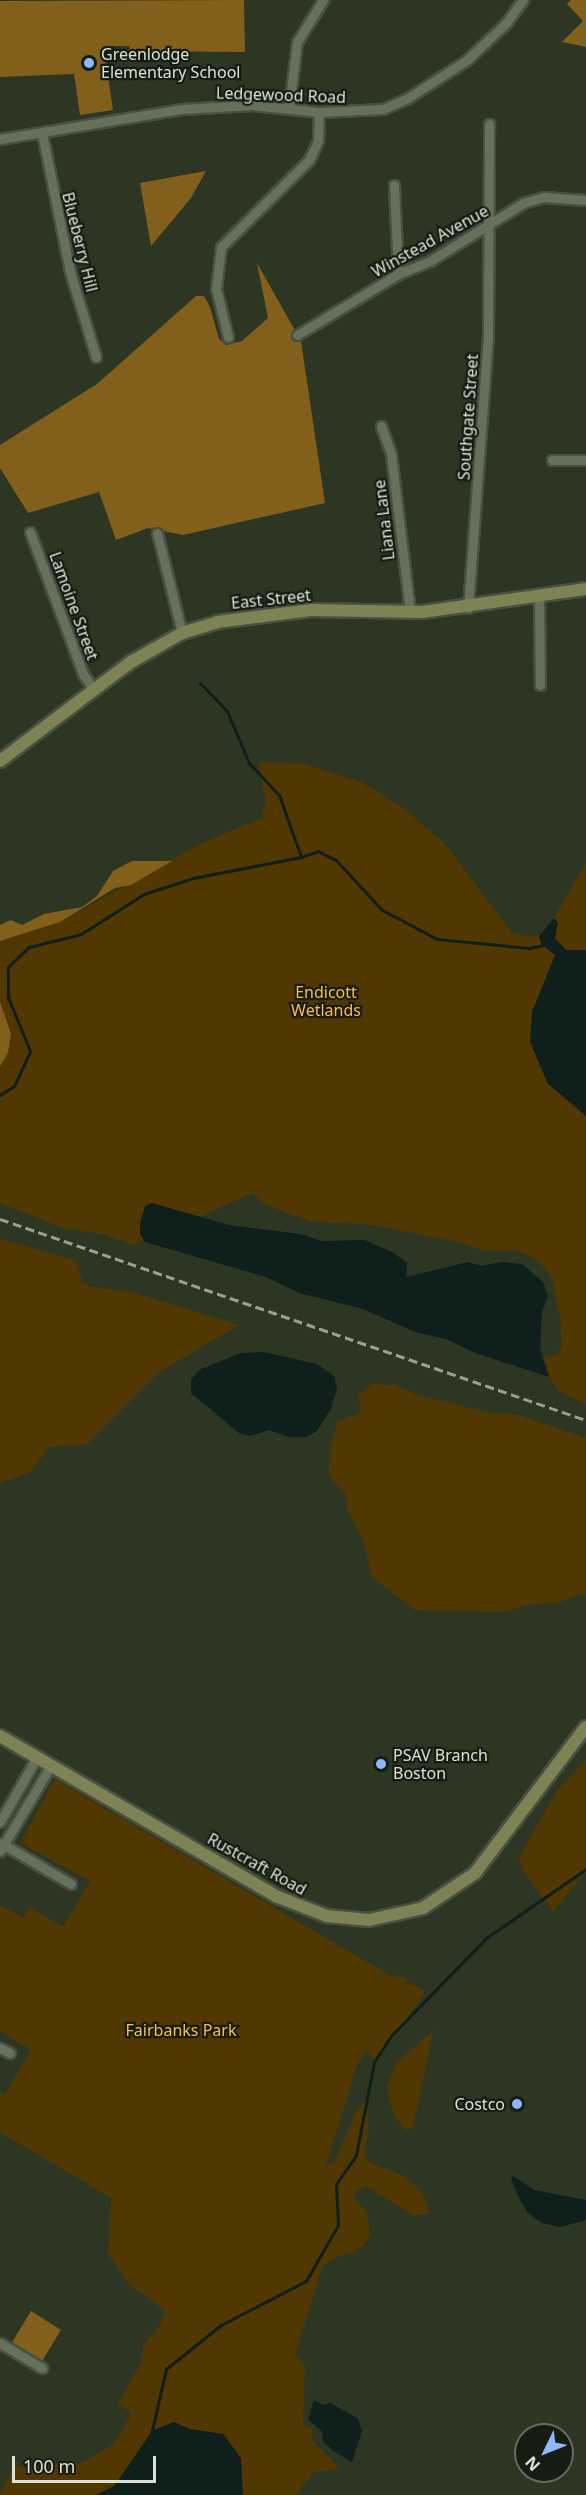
<!DOCTYPE html>
<style>
body{margin:0}
#map{position:relative;width:586px;height:2495px;overflow:hidden;background:#2c3623;font-family:"Noto Sans",sans-serif}
div>[style]{position:absolute}
.green>*{inset:0;background:#513802}
.forest>*{inset:0;background:#825f1b}
.water>*{inset:0;background:#0e1f1c}
.stream>*{height:3px;margin:-1.5px;padding:0 1.5px;transform-origin:1.5px;border-radius:1.5px;background:#0e1f1c}
.roads{filter:drop-shadow(2px 0 #485041) drop-shadow(-2px 0 #485041) drop-shadow(0 2px #485041) drop-shadow(0 -2px #485041)}
.street>*{height:9px;margin:-4.5px;padding:0 4.5px;transform-origin:4.5px;border-radius:4.5px;background:#66715c}
.secondary>*{height:12px;margin:-6px;padding:0 6px;transform-origin:6px;border-radius:6px;background:#7e8355}
.rail>*{height:3px;margin-top:-1.5px;transform-origin:0;background:repeating-linear-gradient(90deg,#99a193 0 9px,transparent 0 13.5px)}
.dots>*{width:16px;height:16px;translate:-50% -50%;box-sizing:border-box;border:3px solid #171c13;border-radius:50%}
span{translate:-50% -50%;white-space:nowrap;text-align:center;line-height:1.15;-webkit-text-stroke:4.5px #171c13;paint-order:stroke}
.poi-label{font-size:16px;color:#dbe2d6}
.left{translate:0 -50%;text-align:left}
.right{translate:-100% -50%;text-align:right}
.street-label{font-size:16px;color:#dbe2d6}
.park-label{font-size:16px;color:#fcbd48}
.north{position:absolute;left:514px;top:2423px;width:60px;height:60px;box-sizing:border-box;background:#171c13;border:2px solid #656b61;border-radius:50%;rotate:227deg;font-size:16px;font-weight:700;line-height:24px;text-align:center;color:#dbe2d6}
.north::after{content:'';display:block;margin:auto;width:21px;height:27px;background:#8bb9fc;clip-path:polygon(50% 0,100% 100%,50% 72%,0 100%)}
.scale{position:absolute;left:12px;top:2456px;width:144px;height:27px;box-sizing:border-box;border:3px solid #dbe2d6;border-top:0;padding-left:8px;font-size:18px;line-height:21px;white-space:nowrap;color:#dbe2d6;-webkit-text-stroke:4px #171c13;paint-order:stroke}
</style>
<div id="map">
<div class="green">
<div style="clip-path:polygon(258px 762px,304px 764px,361px 782px,406px 810px,445px 844px,512px 933px,533px 937px,555px 931px,558px 923px,554px 918px,586px 863px,586px 1405px,558px 1390px,549px 1377px,544px 1357px,555px 1356px,562px 1347px,560px 1317px,551px 1277px,539px 1261px,519px 1251px,485px 1251px,462px 1243px,373px 1225px,310px 1221px,266px 1205px,253px 1193px,133px 1245px,107px 1235px,63px 1228px,0 1203px,0 941px,60px 922px,200px 844px,262px 818px,266px 801px)"></div>
<div style="clip-path:polygon(0 1239px,76px 1260px,83px 1283px,89px 1286px,135px 1293px,239px 1325px,159px 1372px,87px 1444px,49px 1447px,31px 1472px,0 1483px)"></div>
<div style="clip-path:polygon(372px 1384px,395px 1385px,417px 1395px,490px 1413px,515px 1414px,586px 1438px,586px 1595px,582px 1593px,558px 1603px,532px 1604px,504px 1612px,415px 1610px,372px 1577px,364px 1542px,348px 1512px,345px 1493px,329px 1476px,330px 1449px,338px 1422px,361px 1412px,358px 1395px)"></div>
<div style="clip-path:polygon(586px 1760px,586px 1871px,553px 1912px,523px 1872px,519px 1857px,558px 1789px)"></div>
<div style="clip-path:polygon(55px 1779px,389px 1975px,408px 1979px,406px 1983px,420px 1987px,425px 1993px,380px 2056px,375px 2060px,366px 2051px,357px 2065px,326px 2166px,335px 2161px,355px 2113px,366px 2100px,369px 2128px,364px 2155px,367px 2161px,406px 2177px,422px 2192px,430px 2213px,414px 2216px,366px 2186px,355px 2191px,354px 2199px,367px 2212px,370px 2235px,365px 2244px,352px 2253px,336px 2257px,322px 2267px,295px 2355px,305px 2366px,303px 2423px,312px 2429px,312px 2440px,339px 2468px,314px 2472px,296px 2495px,0 2495px,15px 2464px,23px 2468px,36px 2464px,80px 2464px,114px 2444px,132px 2413px,118px 2404px,141px 2363px,143px 2345px,160px 2326px,165px 2311px,129px 2284px,108px 2254px,111px 2198px,0 2132px,0 2092px,5px 2094px,31px 2050px,0 2031px,0 1905px,23px 1918px,29px 1907px,63px 1927px,90px 1881px,20px 1843px)"></div>
<div style="clip-path:polygon(433px 2031px,413px 2128px,405px 2130px,394px 2115px,387px 2088px,396px 2063px)"></div>
</div>
<div class="forest">
<div style="clip-path:polygon(244px 0,245px 52px,130px 51px,129px 46px,111px 46px,111px 51px,104px 51px,113px 110px,80px 115px,74px 74px,0 77px,0 1px)"></div>
<div style="clip-path:polygon(571px 0,586px 0,586px 47px,562px 42px,583px 21px,567px 4px)"></div>
<div style="clip-path:polygon(206px 171px,191px 198px,151px 246px,140px 183px)"></div>
<div style="clip-path:polygon(257px 263px,301px 341px,325px 503px,183px 535px,148px 528px,116px 540px,99px 492px,28px 513px,0 468px,0 445px,97px 384px,196px 296px,204px 296px,210px 307px,219px 339px,226px 345px,242px 341px,268px 318px)"></div>
<div style="clip-path:polygon(132px 861px,172px 861px,131px 885px,115px 888px,60px 922px,0 941px,0 925px,11px 920px,22px 925px,44px 914px,82px 907px,97px 896px,113px 871px)"></div>
<div style="clip-path:polygon(0 1002px,11px 1034px,8px 1053px,0 1066px)"></div>
<div style="clip-path:polygon(31px 2311px,61px 2330px,41px 2363px,11px 2344px)"></div>
</div>
<div class="water">
<div style="clip-path:polygon(554px 918px,558px 923px,555px 938px,566px 950px,586px 950px,586px 1116px,548px 1084px,530px 1042px,532px 1012px,555px 955px,541px 944px,539px 936px)"></div>
<div style="clip-path:polygon(152px 1203px,229px 1225px,301px 1234px,321px 1241px,365px 1240px,394px 1253px,407px 1263px,406px 1277px,468px 1262px,481px 1266px,501px 1262px,522px 1264px,543px 1282px,548px 1296px,542px 1312px,540px 1349px,549px 1377px,473px 1352px,446px 1339px,415px 1332px,363px 1309px,299px 1293px,266px 1277px,145px 1242px,140px 1234px,140px 1223px,145px 1206px)"></div>
<div style="clip-path:polygon(264px 1352px,317px 1364px,334px 1376px,337px 1389px,331px 1409px,317px 1431px,306px 1437px,289px 1437px,269px 1430px,250px 1436px,239px 1433px,191px 1393px,191px 1379px,201px 1369px,241px 1353px)"></div>
<div style="clip-path:polygon(513px 2176px,534px 2190px,586px 2200px,586px 2220px,560px 2227px,542px 2223px,528px 2213px,519px 2198px,511px 2178px)"></div>
<div style="clip-path:polygon(314px 2400px,323px 2405px,331px 2403px,358px 2419px,362px 2431px,352px 2462px,333px 2451px,323px 2441px,322px 2431px,308px 2420px)"></div>
<div style="clip-path:polygon(174px 2422px,190px 2429px,223px 2434px,241px 2458px,243px 2495px,96px 2495px,114px 2486px,153px 2430px)"></div>
</div>
<div class="stream">
<div style="left:301px;top:857px;width:18px;rotate:-19deg"></div>
<div style="left:318px;top:851px;width:20px;rotate:27deg"></div>
<div style="left:336px;top:860px;width:68px;rotate:47.4deg"></div>
<div style="left:382px;top:910px;width:62px;rotate:27.8deg"></div>
<div style="left:437px;top:939px;width:92px;rotate:5.6deg"></div>
<div style="left:529px;top:948px;width:16px;rotate:-11deg"></div>
<div style="left:0;top:1095px;width:17px;rotate:-33deg"></div>
<div style="left:14px;top:1086px;width:38px;rotate:-65deg"></div>
<div style="left:30px;top:1051px;width:58px;rotate:-112.2deg"></div>
<div style="left:8px;top:997px;width:30px;rotate:-90deg"></div>
<div style="left:8px;top:967px;width:29px;rotate:-44deg"></div>
<div style="left:29px;top:947px;width:54px;rotate:-14deg"></div>
<div style="left:81px;top:934px;width:75px;rotate:-32.4deg"></div>
<div style="left:144px;top:894px;width:52px;rotate:-18.1deg"></div>
<div style="left:193px;top:878px;width:110px;rotate:-11deg"></div>
<div style="left:301px;top:857px;width:66px;rotate:-109.5deg"></div>
<div style="left:279px;top:795px;width:44px;rotate:-133.2deg"></div>
<div style="left:249px;top:763px;width:56px;rotate:-112.9deg"></div>
<div style="left:227px;top:711px;width:39px;rotate:-134deg"></div>
<div style="left:150px;top:2439px;width:72px;rotate:-77.1deg"></div>
<div style="left:166px;top:2369px;width:70px;rotate:-38.7deg"></div>
<div style="left:221px;top:2325px;width:96px;rotate:-27.4deg"></div>
<div style="left:306px;top:2281px;width:64px;rotate:-60.3deg"></div>
<div style="left:338px;top:2225px;width:41px;rotate:-92.8deg"></div>
<div style="left:336px;top:2184px;width:35px;rotate:-55deg"></div>
<div style="left:356px;top:2155px;width:95px;rotate:-79deg"></div>
<div style="left:374px;top:2062px;width:31px;rotate:-57deg"></div>
<div style="left:391px;top:2036px;width:136px;rotate:-45.9deg"></div>
<div style="left:486px;top:1938px;width:121px;rotate:-34.6deg"></div>
</div>
<div class="roads">
<div class="street">
<div style="left:289px;top:107px;width:65px;rotate:-83deg"></div>
<div style="left:297px;top:42px;width:49px;rotate:-58.2deg"></div>
<div style="left:42px;top:133px;width:142px;rotate:78.6deg"></div>
<div style="left:70px;top:272px;width:89px;rotate:73deg"></div>
<div style="left:0;top:139px;width:183px;rotate:-9.4deg"></div>
<div style="left:181px;top:109px;width:71px;rotate:-3.2deg"></div>
<div style="left:252px;top:105px;width:67px;rotate:6deg"></div>
<div style="left:319px;top:112px;width:64px;rotate:-2.7deg"></div>
<div style="left:383px;top:109px;width:27px;rotate:-24deg"></div>
<div style="left:408px;top:98px;width:70px;rotate:-32.8deg"></div>
<div style="left:467px;top:60px;width:54px;rotate:-43.5deg"></div>
<div style="left:506px;top:23px;width:29px;rotate:-54deg"></div>
<div style="left:394px;top:185px;width:89px;rotate:87.4deg"></div>
<div style="left:297px;top:335px;width:118px;rotate:-31.1deg"></div>
<div style="left:398px;top:274px;width:35px;rotate:-22deg"></div>
<div style="left:430px;top:261px;width:110px;rotate:-31.9deg"></div>
<div style="left:523px;top:203px;width:22px;rotate:-16deg"></div>
<div style="left:544px;top:197px;width:42px;rotate:4.1deg"></div>
<div style="left:228px;top:337px;width:49px;rotate:-104deg"></div>
<div style="left:216px;top:289px;width:42px;rotate:-83.2deg"></div>
<div style="left:221px;top:247px;width:124px;rotate:-44.7deg"></div>
<div style="left:309px;top:160px;width:21px;rotate:-65deg"></div>
<div style="left:318px;top:141px;width:29px;rotate:-88deg"></div>
<div style="left:381px;top:426px;width:30px;rotate:70deg"></div>
<div style="left:391px;top:454px;width:159px;rotate:83.1deg"></div>
<div style="left:552px;top:460px;width:34px"></div>
<div style="left:30px;top:532px;width:152px;rotate:69.5deg"></div>
<div style="left:83px;top:674px;width:19px;rotate:55deg"></div>
<div style="left:157px;top:533px;width:103px;rotate:76deg"></div>
<div style="left:539px;top:596px;width:89px;rotate:89.4deg"></div>
<div style="left:468px;top:608px;width:271px;rotate:-85.8deg"></div>
<div style="left:488px;top:338px;width:214px;rotate:-89.7deg"></div>
<div style="left:0;top:1822px;width:75px;rotate:-60.4deg"></div>
<div style="left:1px;top:1843px;width:81px;rotate:30.4deg"></div>
<div style="left:0;top:1851px;width:100px;rotate:-59.3deg"></div>
<div style="left:0;top:2048px;width:11px;rotate:27deg"></div>
<div style="left:0;top:2343px;width:49px;rotate:30.8deg"></div>
</div>
<div class="secondary">
<div style="left:0;top:761px;width:164px;rotate:-37.1deg"></div>
<div style="left:131px;top:662px;width:59px;rotate:-29.6deg"></div>
<div style="left:182px;top:633px;width:37px;rotate:-17deg"></div>
<div style="left:217px;top:622px;width:95px;rotate:-7.3deg"></div>
<div style="left:311px;top:610px;width:111px;rotate:1deg"></div>
<div style="left:422px;top:612px;width:166px;rotate:-8deg"></div>
<div style="left:0;top:1736px;width:321px;rotate:30.1deg"></div>
<div style="left:278px;top:1897px;width:53px;rotate:21.2deg"></div>
<div style="left:327px;top:1916px;width:42px;rotate:5.4deg"></div>
<div style="left:369px;top:1920px;width:55px;rotate:-12.5deg"></div>
<div style="left:423px;top:1908px;width:63px;rotate:-33.9deg"></div>
<div style="left:475px;top:1873px;width:183px;rotate:-52.8deg"></div>
</div>
</div>
<div class="rail">
<div style="left:0;top:1219px;width:620px;rotate:18.93deg"></div>
</div>
<div class="dots">
<div style="left:89px;top:63px;background:#8bb9fc"></div>
<div style="left:381px;top:1764px;background:#8bb9fc"></div>
<div style="left:517px;top:2104px;background:#8bb9fc"></div>
</div>
<div class="poi-label">
<span class="left" style="left:101px;top:63px">Greenlodge<br>Elementary School</span>
<span class="left" style="left:393px;top:1764px">PSAV Branch<br>Boston</span>
<span class="right" style="left:505px;top:2104px">Costco</span>
</div>
<div class="street-label">
<span style="left:281px;top:95px;rotate:2deg">Ledgewood Road</span>
<span style="left:430px;top:241px;rotate:-29deg">Winstead Avenue</span>
<span style="left:80px;top:242px;rotate:76deg">Blueberry Hill</span>
<span style="left:468px;top:417px;rotate:-86deg">Southgate Street</span>
<span style="left:384px;top:520px;rotate:-97deg">Liana Lane</span>
<span style="left:271px;top:599px;rotate:-6deg">East Street</span>
<span style="left:74px;top:606px;rotate:70deg">Lamoine Street</span>
<span style="left:257px;top:1864px;rotate:29deg">Rustcraft Road</span>
</div>
<div class="park-label">
<span style="left:326px;top:1001px">Endicott<br>Wetlands</span>
<span style="left:181px;top:2030px">Fairbanks Park</span>
</div>
<div class="north">N</div>
<div class="scale">100 m</div>
</div>
